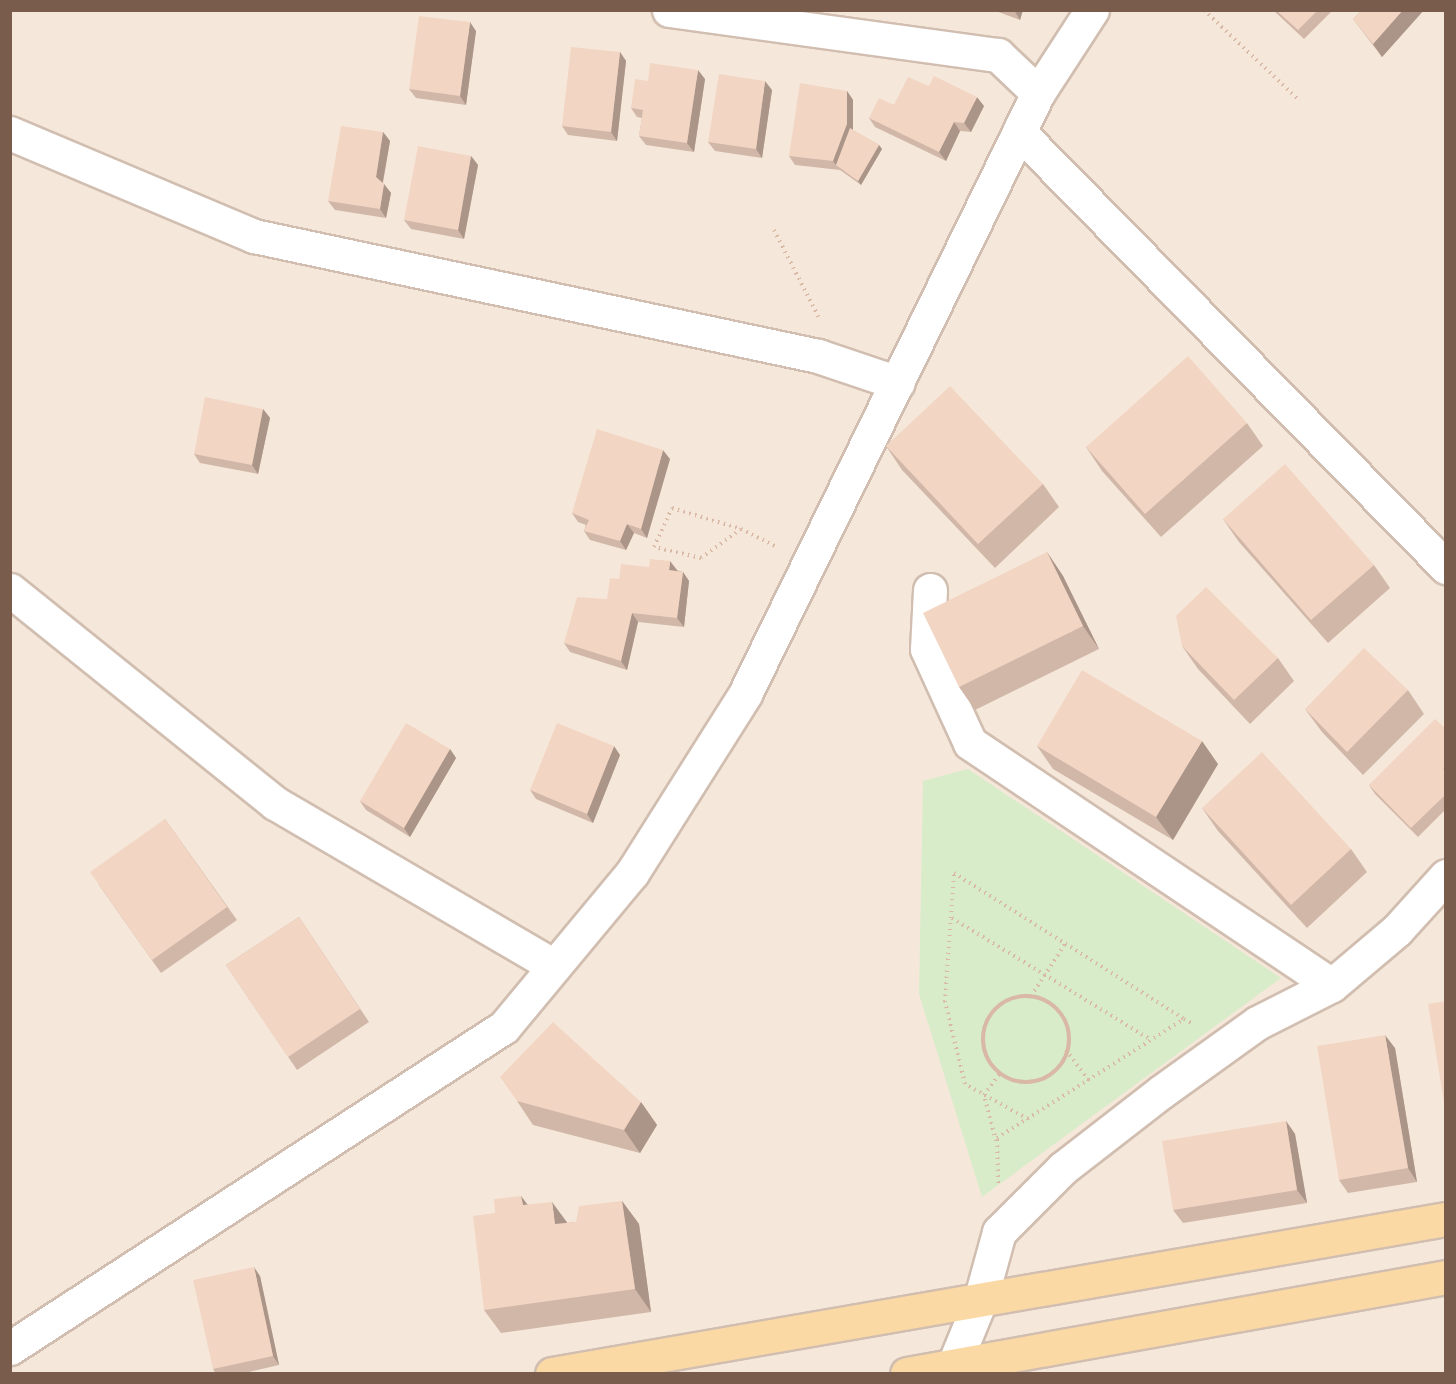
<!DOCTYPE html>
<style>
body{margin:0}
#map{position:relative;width:1456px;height:1384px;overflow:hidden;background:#fdf6ec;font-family:"Noto Sans",sans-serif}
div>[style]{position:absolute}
.residential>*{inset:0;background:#f5e8da}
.green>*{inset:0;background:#d8ecc9}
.path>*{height:4px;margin-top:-2px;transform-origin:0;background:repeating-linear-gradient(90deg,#d9b8a5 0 1.5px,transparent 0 6px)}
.path>.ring{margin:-2px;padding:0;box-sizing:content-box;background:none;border:4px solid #d9b8a5;border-radius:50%}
.roads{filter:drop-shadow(2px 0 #d1beb0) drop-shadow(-2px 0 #d1beb0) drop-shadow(0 2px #d1beb0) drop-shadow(0 -2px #d1beb0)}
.minor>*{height:33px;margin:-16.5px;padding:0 16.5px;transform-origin:16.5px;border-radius:16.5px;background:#fff}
.major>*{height:33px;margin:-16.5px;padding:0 16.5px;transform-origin:16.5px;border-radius:16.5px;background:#fbd9a5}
.wall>*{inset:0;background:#d1b7a8}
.shaded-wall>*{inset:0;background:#aa9588}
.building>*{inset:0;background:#f3d5c3}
span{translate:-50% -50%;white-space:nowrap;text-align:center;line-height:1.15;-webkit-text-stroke:4.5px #fffaf3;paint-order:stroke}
.frame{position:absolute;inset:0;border:12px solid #7a5c4d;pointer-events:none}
</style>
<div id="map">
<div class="residential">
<div style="clip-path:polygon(11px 11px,1445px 11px,1445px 1373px,11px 1373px)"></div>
</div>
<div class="green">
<div style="clip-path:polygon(968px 769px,1281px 978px,982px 1197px,919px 994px,923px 781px)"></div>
</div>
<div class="path">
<div style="left:1204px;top:10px;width:132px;rotate:43.5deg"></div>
<div style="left:774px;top:230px;width:101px;rotate:62.9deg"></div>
<div style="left:741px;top:529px;width:49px;rotate:144.1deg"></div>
<div style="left:701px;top:558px;width:48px;rotate:-166.8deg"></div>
<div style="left:654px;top:547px;width:43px;rotate:-65.2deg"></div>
<div style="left:672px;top:508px;width:72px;rotate:16.9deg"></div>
<div style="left:741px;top:529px;width:42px;rotate:26.6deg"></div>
<div style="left:952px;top:918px;width:233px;rotate:31.5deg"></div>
<div style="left:1031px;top:996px;width:62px;rotate:-56.8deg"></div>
<div class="ring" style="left:983px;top:996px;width:82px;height:82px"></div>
<div style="left:1066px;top:1050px;width:38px;rotate:53deg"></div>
<div style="left:1028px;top:1119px;width:72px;rotate:-150.9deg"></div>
<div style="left:965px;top:1084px;width:84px;rotate:-103.7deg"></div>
<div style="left:945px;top:1002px;width:129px;rotate:-86deg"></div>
<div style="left:954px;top:873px;width:272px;rotate:32.4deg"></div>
<div style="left:996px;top:1141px;width:48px;rotate:-104.6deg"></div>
<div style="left:984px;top:1095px;width:27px;rotate:-54deg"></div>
<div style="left:998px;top:1183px;width:45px;rotate:-91.3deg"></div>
<div style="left:997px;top:1138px;width:222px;rotate:-32.5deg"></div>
<div style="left:1184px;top:1019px;width:10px;rotate:29deg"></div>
</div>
<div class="roads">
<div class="minor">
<div style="left:669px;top:10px;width:332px;rotate:7.8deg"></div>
<div style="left:998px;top:55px;width:55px;rotate:43.5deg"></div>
<div style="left:1019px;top:132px;width:610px;rotate:45.53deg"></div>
<div style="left:10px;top:133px;width:265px;rotate:22.9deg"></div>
<div style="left:254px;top:236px;width:577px;rotate:12.01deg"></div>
<div style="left:818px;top:356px;width:84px;rotate:18.6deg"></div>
<div style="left:10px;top:590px;width:340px;rotate:38.8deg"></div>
<div style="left:275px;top:803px;width:323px;rotate:30.3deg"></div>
<div style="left:930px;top:590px;width:59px;rotate:92.9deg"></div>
<div style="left:927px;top:649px;width:103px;rotate:65.4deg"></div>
<div style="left:970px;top:743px;width:435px;rotate:33.8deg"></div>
<div style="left:10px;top:1348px;width:589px;rotate:-33.02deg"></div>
<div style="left:504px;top:1027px;width:200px;rotate:-50.3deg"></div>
<div style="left:632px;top:873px;width:212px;rotate:-57.7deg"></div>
<div style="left:745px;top:694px;width:669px;rotate:-64.01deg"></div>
<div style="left:1038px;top:93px;width:99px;rotate:-57deg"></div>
<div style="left:950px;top:1374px;width:79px;rotate:-67.7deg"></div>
<div style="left:980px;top:1301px;width:72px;rotate:-74.6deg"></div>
<div style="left:999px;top:1232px;width:91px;rotate:-45deg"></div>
<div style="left:1063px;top:1168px;width:124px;rotate:-37.8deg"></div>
<div style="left:1161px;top:1092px;width:118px;rotate:-35.7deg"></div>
<div style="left:1257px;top:1023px;width:84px;rotate:-26.9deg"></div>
<div style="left:1332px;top:985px;width:85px;rotate:-40.2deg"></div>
<div style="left:1397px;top:930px;width:73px;rotate:-47.8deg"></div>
</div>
<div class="major">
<div style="left:552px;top:1374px;width:907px;rotate:-9.84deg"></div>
<div style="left:907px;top:1374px;width:548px;rotate:-10.2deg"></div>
</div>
</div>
<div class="wall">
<div style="clip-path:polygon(993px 10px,1023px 10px,1020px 20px)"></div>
<div style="clip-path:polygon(1273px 10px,1333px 10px,1304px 39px)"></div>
<div style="clip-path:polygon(1362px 10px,1424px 10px,1382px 57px,1353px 19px)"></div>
<div style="clip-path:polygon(476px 31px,466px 105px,416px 98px,409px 89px)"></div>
<div style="clip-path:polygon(620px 52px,626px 61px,617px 141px,568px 135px,562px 126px)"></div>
<div style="clip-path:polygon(705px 79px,694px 152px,646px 145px,639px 136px,642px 118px,637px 117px,631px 108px,648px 81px)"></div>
<div style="clip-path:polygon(929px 86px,984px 106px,971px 132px,960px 131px,946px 161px,875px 127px,869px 118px)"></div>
<div style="clip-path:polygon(772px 90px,762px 158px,715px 151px,708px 142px)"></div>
<div style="clip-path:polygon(847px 91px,853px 100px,853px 130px,879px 145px,882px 149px,861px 185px,840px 170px,795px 165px,789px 156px)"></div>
<div style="clip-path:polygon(383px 132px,390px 141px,383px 183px,391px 193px,386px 218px,335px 210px,328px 201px)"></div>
<div style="clip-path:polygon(471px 156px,478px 165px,464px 239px,411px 229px,404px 220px)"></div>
<div style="clip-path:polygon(263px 409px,270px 418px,258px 474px,200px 463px,194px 454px)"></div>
<div style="clip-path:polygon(1247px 423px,1263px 446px,1161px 537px,1102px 471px,1086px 447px)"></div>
<div style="clip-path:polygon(886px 446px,1043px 484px,1059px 507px,995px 568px,902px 470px)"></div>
<div style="clip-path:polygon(670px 459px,647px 538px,634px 533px,626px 550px,590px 540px,584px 531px,586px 525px,578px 522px,572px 513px)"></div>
<div style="clip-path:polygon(1223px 519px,1374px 565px,1390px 588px,1328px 643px,1239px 542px)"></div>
<div style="clip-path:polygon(1047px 552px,1063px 576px,1099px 649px,975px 710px,959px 687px)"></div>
<div style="clip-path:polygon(677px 570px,683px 572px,689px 581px,684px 627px,638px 622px,627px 670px,570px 652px,564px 643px,607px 599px,619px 579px)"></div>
<div style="clip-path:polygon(1182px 646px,1278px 658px,1294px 681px,1250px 724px,1198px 669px)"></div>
<div style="clip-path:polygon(1408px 690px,1424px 714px,1363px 775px,1322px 732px,1305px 709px)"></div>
<div style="clip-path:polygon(1446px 729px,1446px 809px,1418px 837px,1375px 794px,1369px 785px)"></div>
<div style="clip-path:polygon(1037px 746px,1218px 764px,1173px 840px,1053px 769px)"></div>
<div style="clip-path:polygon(450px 749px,456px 758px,410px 837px,366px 810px,360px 801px)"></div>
<div style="clip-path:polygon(620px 755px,593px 823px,536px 799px,530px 790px)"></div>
<div style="clip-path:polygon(1202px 808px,1351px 849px,1367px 872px,1307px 928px,1218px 831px)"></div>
<div style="clip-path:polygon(165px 819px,237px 920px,161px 973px,99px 885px)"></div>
<div style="clip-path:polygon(299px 917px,369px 1022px,297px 1070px,226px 965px)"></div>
<div style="clip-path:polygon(1395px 1048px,1417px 1182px,1348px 1193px,1339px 1180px)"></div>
<div style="clip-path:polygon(517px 1101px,641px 1102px,657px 1125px,640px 1153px,533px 1125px)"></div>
<div style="clip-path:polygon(1286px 1121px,1295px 1134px,1307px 1203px,1183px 1223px,1173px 1210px)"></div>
<div style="clip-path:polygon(521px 1196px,527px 1204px,567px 1223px,576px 1222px,622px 1201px,639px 1224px,651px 1312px,501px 1333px,484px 1310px,495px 1213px)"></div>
<div style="clip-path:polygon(260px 1276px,279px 1365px,240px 1374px,216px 1374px,213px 1369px)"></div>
</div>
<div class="shaded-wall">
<div style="clip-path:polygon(1014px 10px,1023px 10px,1020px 20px)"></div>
<div style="clip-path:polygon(1403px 10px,1424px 10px,1382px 57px,1373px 44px)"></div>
<div style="clip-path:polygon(470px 22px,476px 31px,466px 105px,460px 96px)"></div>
<div style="clip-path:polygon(620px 52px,626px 61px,617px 141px,611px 132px)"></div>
<div style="clip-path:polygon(698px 70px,705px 79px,694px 152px,687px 143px)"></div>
<div style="clip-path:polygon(765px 81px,772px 90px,762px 158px,756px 149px)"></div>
<div style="clip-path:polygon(847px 91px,853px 100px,853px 133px,836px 165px,833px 161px)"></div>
<div style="clip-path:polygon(977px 97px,984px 106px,971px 132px,964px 123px)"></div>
<div style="clip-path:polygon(954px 122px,960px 131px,946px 161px,939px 152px)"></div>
<div style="clip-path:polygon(383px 132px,390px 141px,382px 186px,376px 177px)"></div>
<div style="clip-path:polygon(879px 145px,882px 149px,861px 185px,858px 181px)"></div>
<div style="clip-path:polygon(471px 156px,478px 165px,464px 239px,458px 230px)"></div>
<div style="clip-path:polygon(384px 184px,391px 193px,386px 218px,380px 209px)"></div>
<div style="clip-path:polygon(263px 409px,270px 418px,258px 474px,252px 465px)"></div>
<div style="clip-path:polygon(663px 450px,670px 459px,647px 538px,641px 529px)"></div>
<div style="clip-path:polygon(627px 524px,634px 533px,626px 550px,620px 541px)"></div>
<div style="clip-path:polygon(1047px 552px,1063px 576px,1099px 649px,1083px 626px)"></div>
<div style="clip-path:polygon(670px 561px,677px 570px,676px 579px,669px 570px)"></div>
<div style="clip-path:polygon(683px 572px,689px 581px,684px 627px,677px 618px)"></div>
<div style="clip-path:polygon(632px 613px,638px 622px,627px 670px,621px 661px)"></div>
<div style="clip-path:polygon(1202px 741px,1218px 764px,1173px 840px,1156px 817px)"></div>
<div style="clip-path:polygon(614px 746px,620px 755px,593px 823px,587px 814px)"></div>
<div style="clip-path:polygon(450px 749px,456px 758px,410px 837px,404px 828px)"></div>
<div style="clip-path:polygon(1385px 1035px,1395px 1048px,1417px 1182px,1408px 1168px)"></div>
<div style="clip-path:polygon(641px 1102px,657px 1125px,640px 1153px,624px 1130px)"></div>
<div style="clip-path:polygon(1286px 1121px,1295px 1134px,1307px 1203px,1297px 1190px)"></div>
<div style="clip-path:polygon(521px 1196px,538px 1219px,523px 1205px)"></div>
<div style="clip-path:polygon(622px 1201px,639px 1224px,651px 1312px,635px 1289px)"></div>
<div style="clip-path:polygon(552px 1202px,569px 1225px,555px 1224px)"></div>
<div style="clip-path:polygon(254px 1267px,260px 1276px,279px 1365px,273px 1356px)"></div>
</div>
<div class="building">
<div style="clip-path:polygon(1276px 10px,1318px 10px,1298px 30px)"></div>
<div style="clip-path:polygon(1362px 10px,1403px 10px,1373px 44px,1353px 19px)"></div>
<div style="clip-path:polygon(419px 16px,470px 22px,460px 96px,409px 89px)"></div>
<div style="clip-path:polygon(571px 47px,620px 52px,611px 132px,562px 126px)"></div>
<div style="clip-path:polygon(650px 63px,698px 70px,687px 143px,639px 136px,643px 110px,631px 108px,635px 79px,648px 81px)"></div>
<div style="clip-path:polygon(719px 74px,765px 81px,756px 149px,708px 142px)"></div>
<div style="clip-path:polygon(934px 76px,977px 97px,964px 123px,954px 122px,939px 152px,869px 118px,879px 98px,894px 105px,908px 77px,929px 86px)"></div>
<div style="clip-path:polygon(800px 83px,847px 91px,847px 124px,833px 161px,789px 156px)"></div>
<div style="clip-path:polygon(341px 126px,383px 132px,376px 177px,384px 184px,380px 209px,328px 201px)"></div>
<div style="clip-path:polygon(850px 128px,879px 145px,858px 181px,836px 165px)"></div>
<div style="clip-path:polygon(418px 146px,471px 156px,458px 230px,404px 220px)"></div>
<div style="clip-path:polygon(1188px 356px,1247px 423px,1145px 514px,1086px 447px)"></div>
<div style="clip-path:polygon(950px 386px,1043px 484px,978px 544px,886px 446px)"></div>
<div style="clip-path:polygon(205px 397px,263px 409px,252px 465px,194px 454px)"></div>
<div style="clip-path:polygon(597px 429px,663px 450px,641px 529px,627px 524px,620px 541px,584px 531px,589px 520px,572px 513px)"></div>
<div style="clip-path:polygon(1285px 464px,1374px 565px,1311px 620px,1223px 519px)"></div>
<div style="clip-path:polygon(1047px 552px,1083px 626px,959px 687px,923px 613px)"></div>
<div style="clip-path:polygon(650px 559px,670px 561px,669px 570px,683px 572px,677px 618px,632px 613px,621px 661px,564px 643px,577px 597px,607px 599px,610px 578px,619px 579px,621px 564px,649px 567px)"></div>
<div style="clip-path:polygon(1206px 587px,1278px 658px,1234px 700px,1182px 646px,1176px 616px)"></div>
<div style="clip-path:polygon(1364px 648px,1408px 690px,1347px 752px,1305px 709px)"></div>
<div style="clip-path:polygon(1082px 670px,1202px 741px,1156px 817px,1037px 746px)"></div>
<div style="clip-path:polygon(1435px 719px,1446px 729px,1446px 766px,1443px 768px,1446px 771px,1446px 794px,1411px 828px,1369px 785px)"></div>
<div style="clip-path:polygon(406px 723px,450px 749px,404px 828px,360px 801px)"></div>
<div style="clip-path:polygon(557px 723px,614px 746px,587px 814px,530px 790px)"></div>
<div style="clip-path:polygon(1262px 752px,1351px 849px,1291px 905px,1202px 808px)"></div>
<div style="clip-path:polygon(165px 819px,227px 907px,152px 960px,90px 872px)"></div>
<div style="clip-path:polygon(299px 917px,360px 1009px,288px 1057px,226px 965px)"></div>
<div style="clip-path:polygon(1446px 1001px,1446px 1115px,1428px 1004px)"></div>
<div style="clip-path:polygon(553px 1022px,641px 1102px,624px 1130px,517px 1101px,500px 1077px)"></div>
<div style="clip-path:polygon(1385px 1035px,1408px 1168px,1339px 1180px,1317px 1046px)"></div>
<div style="clip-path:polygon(1286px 1121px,1297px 1190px,1173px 1210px,1162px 1141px)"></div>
<div style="clip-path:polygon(521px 1196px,523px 1205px,552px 1202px,555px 1224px,576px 1222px,579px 1206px,622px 1201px,635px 1289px,484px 1310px,473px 1216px,495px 1213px,494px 1199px)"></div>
<div style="clip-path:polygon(254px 1267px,273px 1356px,213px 1369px,193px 1280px)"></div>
</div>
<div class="frame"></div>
</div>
